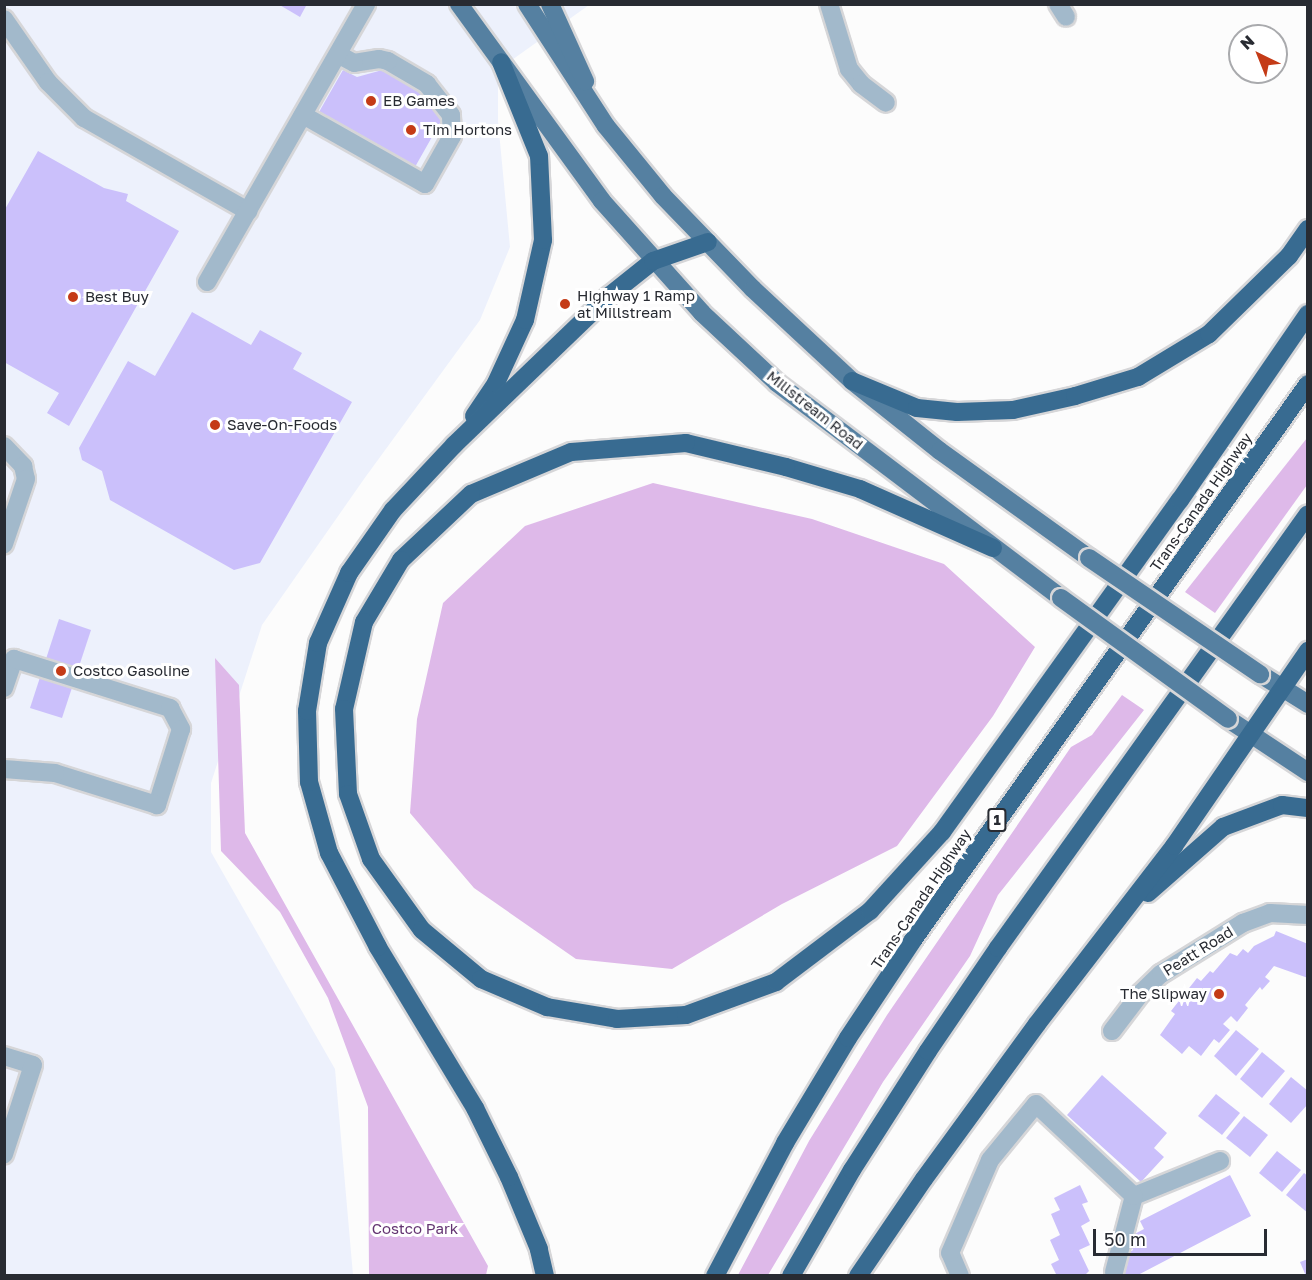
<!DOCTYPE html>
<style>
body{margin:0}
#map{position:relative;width:1312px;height:1280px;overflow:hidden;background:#fcfcfc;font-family:"Golos Text",sans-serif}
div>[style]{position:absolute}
.built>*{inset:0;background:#edf1fc}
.green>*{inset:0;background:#deb9e9}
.building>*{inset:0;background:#cbc0fb}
.roads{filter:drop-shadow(2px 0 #d6d6d8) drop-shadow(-2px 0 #d6d6d8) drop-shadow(0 2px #d6d6d8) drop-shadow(0 -2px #d6d6d8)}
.minor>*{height:18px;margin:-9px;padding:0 9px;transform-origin:9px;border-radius:9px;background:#a2b9cb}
.major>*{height:18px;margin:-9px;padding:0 9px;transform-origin:9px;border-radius:9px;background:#5580a1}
.highway>*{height:18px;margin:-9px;padding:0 9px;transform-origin:9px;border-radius:9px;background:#386b91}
.bridges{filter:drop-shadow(2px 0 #d6d6d8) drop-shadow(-2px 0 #d6d6d8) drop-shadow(0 2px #d6d6d8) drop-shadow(0 -2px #d6d6d8)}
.major-bridge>*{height:18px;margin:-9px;padding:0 9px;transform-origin:9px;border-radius:9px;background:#5580a1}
.dots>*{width:16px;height:16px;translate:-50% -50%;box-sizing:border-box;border:3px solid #fff;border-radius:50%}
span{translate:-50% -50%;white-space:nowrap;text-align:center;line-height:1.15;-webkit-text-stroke:6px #fff;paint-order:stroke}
.shield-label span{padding:2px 4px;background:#fff;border:2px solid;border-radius:4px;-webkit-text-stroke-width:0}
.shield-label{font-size:14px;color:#282b32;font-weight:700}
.poi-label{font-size:15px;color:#282b32}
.left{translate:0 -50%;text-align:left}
.right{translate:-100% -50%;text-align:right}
.street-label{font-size:15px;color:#282b32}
.park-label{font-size:15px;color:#643572}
.frame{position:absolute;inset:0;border:6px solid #282b32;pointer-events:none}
.north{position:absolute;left:1228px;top:24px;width:60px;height:60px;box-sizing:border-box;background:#fff;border:2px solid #a9aaad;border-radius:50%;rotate:317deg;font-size:16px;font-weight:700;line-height:24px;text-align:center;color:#282b32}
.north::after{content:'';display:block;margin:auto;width:21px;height:27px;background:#c43b17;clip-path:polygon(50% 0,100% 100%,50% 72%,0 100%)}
.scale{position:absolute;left:1093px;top:1229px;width:174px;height:27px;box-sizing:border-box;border:3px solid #282b32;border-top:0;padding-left:8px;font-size:18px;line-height:21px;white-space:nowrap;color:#282b32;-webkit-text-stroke:4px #fff;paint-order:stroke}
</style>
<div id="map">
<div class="built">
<div style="clip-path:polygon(5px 5px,589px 5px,498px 70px,498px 121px,510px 247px,480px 320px,364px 479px,262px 625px,211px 783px,211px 852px,335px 1069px,353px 1275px,5px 1276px)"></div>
</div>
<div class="green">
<div style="clip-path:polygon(1307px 438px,1307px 485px,1215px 613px,1185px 592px)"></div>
<div style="clip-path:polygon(653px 483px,812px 519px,944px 564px,1035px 647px,993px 716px,897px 846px,782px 904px,672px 969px,576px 959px,474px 888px,410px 813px,417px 719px,443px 603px,525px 526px)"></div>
<div style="clip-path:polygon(215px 658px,239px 685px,245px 833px,488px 1266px,486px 1275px,369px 1275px,368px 1107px,328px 998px,280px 912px,221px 851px)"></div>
<div style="clip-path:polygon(1122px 695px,1144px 710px,998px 895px,970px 956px,883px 1082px,768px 1275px,738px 1275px,809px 1141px,887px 1015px,1071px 747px,1092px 735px)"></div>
</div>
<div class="building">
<div style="clip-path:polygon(278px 4px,307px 4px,300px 17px)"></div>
<div style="clip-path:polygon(386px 69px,423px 90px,441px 121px,415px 167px,319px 112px,343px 70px,357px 77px)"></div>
<div style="clip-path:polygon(38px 151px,104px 188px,128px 194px,126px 201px,179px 231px,69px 426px,47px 413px,59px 393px,4px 362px,4px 211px)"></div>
<div style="clip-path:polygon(192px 312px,251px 345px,260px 330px,302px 353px,293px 369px,352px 402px,260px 563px,234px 570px,110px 500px,102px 471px,82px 460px,79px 448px,128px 361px,155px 376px)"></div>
<div style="clip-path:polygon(59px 619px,91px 630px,62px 718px,30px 708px)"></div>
<div style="clip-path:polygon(1276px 931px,1308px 944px,1308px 978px,1274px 966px,1265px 977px,1270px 981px,1262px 990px,1260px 987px,1245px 1005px,1248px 1008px,1237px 1022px,1231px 1016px,1223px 1024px,1230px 1030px,1219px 1043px,1214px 1039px,1201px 1056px,1189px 1046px,1182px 1054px,1160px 1035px,1175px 1014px,1171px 1011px,1197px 978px,1201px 981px,1210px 971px,1213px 973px,1230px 953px,1237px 956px,1243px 949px,1248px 953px,1254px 946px,1274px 936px)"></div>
<div style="clip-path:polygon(1236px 1030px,1259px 1049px,1236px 1076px,1214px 1056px)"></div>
<div style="clip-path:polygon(1262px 1052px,1285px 1071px,1262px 1098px,1240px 1079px)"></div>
<div style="clip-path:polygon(1102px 1075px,1167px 1133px,1154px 1148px,1164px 1157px,1141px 1182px,1067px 1115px)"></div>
<div style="clip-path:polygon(1291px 1077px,1308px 1091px,1308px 1104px,1291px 1123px,1269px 1104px)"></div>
<div style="clip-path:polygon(1216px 1094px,1240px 1113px,1222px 1135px,1198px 1116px)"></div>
<div style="clip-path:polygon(1244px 1116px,1268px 1135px,1250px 1157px,1226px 1138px)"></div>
<div style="clip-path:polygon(1277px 1151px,1301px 1170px,1282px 1192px,1259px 1173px)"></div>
<div style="clip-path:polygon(1304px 1173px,1308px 1176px,1308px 1213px,1286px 1195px)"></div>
<div style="clip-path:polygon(1230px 1175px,1251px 1216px,1136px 1276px,1126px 1276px,1118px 1259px,1133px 1250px,1127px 1238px,1144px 1229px,1140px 1221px)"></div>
<div style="clip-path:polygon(1080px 1185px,1088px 1202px,1082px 1204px,1090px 1221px,1081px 1226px,1090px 1245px,1079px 1250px,1089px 1271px,1084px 1276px,1057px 1276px,1051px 1264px,1059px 1260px,1050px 1240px,1060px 1235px,1051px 1214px,1060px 1210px,1054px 1198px)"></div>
<div style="clip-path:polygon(1308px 1259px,1308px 1276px,1306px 1276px,1300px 1262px)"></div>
</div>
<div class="roads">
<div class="minor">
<div style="left:829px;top:4px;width:68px;rotate:72.9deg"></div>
<div style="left:849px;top:69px;width:19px;rotate:51deg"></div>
<div style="left:861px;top:84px;width:31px;rotate:37deg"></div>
<div style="left:1058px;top:4px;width:15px;rotate:58deg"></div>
<div style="left:4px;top:19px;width:77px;rotate:55.1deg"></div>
<div style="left:48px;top:82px;width:51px;rotate:45deg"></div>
<div style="left:84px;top:118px;width:189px;rotate:29.6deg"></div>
<div style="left:303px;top:115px;width:140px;rotate:29.5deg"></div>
<div style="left:425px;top:184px;width:55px;rotate:-60.6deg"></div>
<div style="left:452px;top:136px;width:21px;rotate:-93deg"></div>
<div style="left:451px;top:115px;width:39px;rotate:-128deg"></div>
<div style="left:427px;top:84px;width:45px;rotate:-149.5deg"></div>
<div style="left:388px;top:61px;width:9px;rotate:-167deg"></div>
<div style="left:379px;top:59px;width:25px;rotate:171deg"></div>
<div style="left:354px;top:63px;width:18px;rotate:-151deg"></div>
<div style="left:207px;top:282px;width:320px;rotate:-60.2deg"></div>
<div style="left:4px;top:446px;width:28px;rotate:46deg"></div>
<div style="left:23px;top:466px;width:13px;rotate:77deg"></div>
<div style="left:26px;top:479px;width:69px;rotate:108.7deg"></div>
<div style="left:4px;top:688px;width:31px;rotate:-71deg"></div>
<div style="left:14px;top:659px;width:164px;rotate:17.4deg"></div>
<div style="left:170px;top:708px;width:24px;rotate:62deg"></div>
<div style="left:181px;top:729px;width:80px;rotate:107.5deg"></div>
<div style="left:157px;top:805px;width:107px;rotate:-162.6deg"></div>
<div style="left:55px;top:773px;width:51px;rotate:-175.5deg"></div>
<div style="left:1112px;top:1031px;width:48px;rotate:-52.7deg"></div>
<div style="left:1141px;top:993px;width:28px;rotate:-44deg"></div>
<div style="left:1161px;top:974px;width:97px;rotate:-31.9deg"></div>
<div style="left:1243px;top:923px;width:29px;rotate:-20deg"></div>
<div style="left:1270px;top:913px;width:38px;rotate:3deg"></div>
<div style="left:4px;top:1056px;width:30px;rotate:17deg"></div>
<div style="left:33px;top:1065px;width:94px;rotate:108deg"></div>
<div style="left:1134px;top:1196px;width:93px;rotate:-22.1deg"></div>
<div style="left:1114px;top:1272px;width:79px;rotate:-75.3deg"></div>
<div style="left:960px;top:1276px;width:25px;rotate:-113deg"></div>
<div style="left:950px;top:1253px;width:101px;rotate:-66.7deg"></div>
<div style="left:990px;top:1160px;width:72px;rotate:-50.6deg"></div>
<div style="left:1036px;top:1104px;width:134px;rotate:43.2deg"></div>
</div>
<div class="major">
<div style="left:459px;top:4px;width:243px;rotate:54deg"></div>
<div style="left:602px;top:201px;width:150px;rotate:48.2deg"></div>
<div style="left:702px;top:313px;width:103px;rotate:43deg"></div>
<div style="left:777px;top:383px;width:356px;rotate:37.1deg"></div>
<div style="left:527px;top:4px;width:145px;rotate:57.1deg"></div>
<div style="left:606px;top:126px;width:90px;rotate:50.8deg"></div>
<div style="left:663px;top:196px;width:129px;rotate:45.9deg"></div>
<div style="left:753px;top:289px;width:135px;rotate:42.9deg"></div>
<div style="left:852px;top:381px;width:112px;rotate:38.5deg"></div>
<div style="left:940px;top:451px;width:183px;rotate:35.7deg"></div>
<div style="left:550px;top:4px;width:85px;rotate:65.6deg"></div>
<div style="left:1260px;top:674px;width:57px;rotate:32deg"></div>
<div style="left:1228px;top:719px;width:96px;rotate:33.5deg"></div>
</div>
<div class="highway">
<div style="left:852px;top:381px;width:70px;rotate:22.6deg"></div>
<div style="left:917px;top:408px;width:40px;rotate:5.7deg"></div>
<div style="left:957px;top:412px;width:56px;rotate:-2deg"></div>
<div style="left:1013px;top:410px;width:64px;rotate:-12.7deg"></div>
<div style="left:1075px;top:396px;width:66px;rotate:-16.8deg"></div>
<div style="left:1138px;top:377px;width:83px;rotate:-31.2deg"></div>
<div style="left:1209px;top:334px;width:112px;rotate:-44.3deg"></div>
<div style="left:1289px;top:256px;width:33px;rotate:-55deg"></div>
<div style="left:474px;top:416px;width:40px;rotate:-56deg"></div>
<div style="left:496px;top:383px;width:69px;rotate:-65.3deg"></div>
<div style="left:525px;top:320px;width:82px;rotate:-77.3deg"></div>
<div style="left:543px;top:240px;width:84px;rotate:-92.7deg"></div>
<div style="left:539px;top:156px;width:101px;rotate:-112deg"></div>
<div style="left:993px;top:548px;width:145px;rotate:-156.1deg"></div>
<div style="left:860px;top:489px;width:77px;rotate:-163.4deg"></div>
<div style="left:786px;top:467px;width:103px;rotate:-166.5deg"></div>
<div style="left:686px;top:443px;width:115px;rotate:175.5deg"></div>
<div style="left:571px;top:452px;width:108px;rotate:157.2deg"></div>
<div style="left:471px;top:494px;width:96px;rotate:136.7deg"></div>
<div style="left:401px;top:560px;width:72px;rotate:120.8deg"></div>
<div style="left:364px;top:622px;width:89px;rotate:102.9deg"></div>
<div style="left:344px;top:709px;width:85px;rotate:87.3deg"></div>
<div style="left:348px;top:794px;width:69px;rotate:70.5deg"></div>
<div style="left:371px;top:859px;width:87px;rotate:54.3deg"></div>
<div style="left:422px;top:930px;width:77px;rotate:39.7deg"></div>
<div style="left:481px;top:979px;width:72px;rotate:23deg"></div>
<div style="left:547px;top:1007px;width:71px;rotate:9.7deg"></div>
<div style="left:617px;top:1019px;width:69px;rotate:-3.3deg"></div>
<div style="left:686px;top:1015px;width:96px;rotate:-20.1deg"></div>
<div style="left:776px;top:982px;width:118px;rotate:-37.1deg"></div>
<div style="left:870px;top:911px;width:107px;rotate:-47.7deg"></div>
<div style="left:942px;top:832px;width:408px;rotate:-54.4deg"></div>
<div style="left:1180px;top:500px;width:226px;rotate:-55.5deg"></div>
<div style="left:1148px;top:893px;width:100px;rotate:-41.3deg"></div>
<div style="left:1223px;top:827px;width:63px;rotate:-20.4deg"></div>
<div style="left:1282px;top:805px;width:26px;rotate:7deg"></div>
<div style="left:545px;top:1276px;width:28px;rotate:-103deg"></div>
<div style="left:539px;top:1249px;width:78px;rotate:-112.6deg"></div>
<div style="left:509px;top:1177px;width:77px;rotate:-116.2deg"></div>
<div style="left:475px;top:1108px;width:188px;rotate:-121.1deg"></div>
<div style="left:378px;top:947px;width:106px;rotate:-117.5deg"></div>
<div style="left:329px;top:853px;width:74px;rotate:-105.7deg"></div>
<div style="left:309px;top:782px;width:71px;rotate:-91.6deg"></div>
<div style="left:307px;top:711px;width:69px;rotate:-80.8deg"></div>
<div style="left:318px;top:643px;width:77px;rotate:-66.1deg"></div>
<div style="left:349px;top:573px;width:77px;rotate:-55.1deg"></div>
<div style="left:393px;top:510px;width:89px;rotate:-46.8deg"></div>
<div style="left:454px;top:445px;width:215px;rotate:-43.9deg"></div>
<div style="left:609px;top:296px;width:56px;rotate:-38.5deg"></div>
<div style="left:653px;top:261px;width:58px;rotate:-19.1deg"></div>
<div style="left:715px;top:1276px;width:150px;rotate:-62.2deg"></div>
<div style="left:785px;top:1143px;width:122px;rotate:-59deg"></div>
<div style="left:848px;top:1038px;width:118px;rotate:-56.4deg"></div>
<div style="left:913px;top:940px;width:682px;rotate:-54.61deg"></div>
<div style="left:791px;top:1276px;width:122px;rotate:-60.1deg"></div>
<div style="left:852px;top:1170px;width:141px;rotate:-57.4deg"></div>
<div style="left:928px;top:1051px;width:125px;rotate:-55.8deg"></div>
<div style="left:998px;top:948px;width:533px;rotate:-54.46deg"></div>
<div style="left:858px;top:1276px;width:117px;rotate:-55.8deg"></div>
<div style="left:924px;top:1179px;width:192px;rotate:-53.9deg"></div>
<div style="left:1037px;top:1024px;width:225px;rotate:-52.4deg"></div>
<div style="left:1174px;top:846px;width:237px;rotate:-55.5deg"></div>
</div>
</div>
<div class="bridges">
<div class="major-bridge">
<div style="left:1089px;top:558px;width:207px;rotate:34.2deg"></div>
<div style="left:1061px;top:598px;width:206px;rotate:35.9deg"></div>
</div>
</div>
<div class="dots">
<div style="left:371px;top:101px;background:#c43b17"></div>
<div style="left:411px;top:130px;background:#c43b17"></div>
<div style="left:73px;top:297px;background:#c43b17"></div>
<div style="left:565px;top:304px;background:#c43b17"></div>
<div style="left:215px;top:425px;background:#c43b17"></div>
<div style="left:61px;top:671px;background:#c43b17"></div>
<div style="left:1219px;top:994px;background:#c43b17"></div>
</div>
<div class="shield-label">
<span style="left:997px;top:820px">1</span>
</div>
<div class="poi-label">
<span class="left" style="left:383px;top:101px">EB Games</span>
<span class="left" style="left:423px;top:130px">Tim Hortons</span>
<span class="left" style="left:577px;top:304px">Highway 1 Ramp<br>at Millstream</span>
<span class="left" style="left:85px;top:297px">Best Buy</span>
<span class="left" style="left:227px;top:425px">Save-On-Foods</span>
<span class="left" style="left:73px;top:671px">Costco Gasoline</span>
<span class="right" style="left:1207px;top:994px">The Slipway</span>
</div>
<div class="street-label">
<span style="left:815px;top:410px;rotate:38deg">Millstream Road</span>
<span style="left:1201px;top:502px;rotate:-55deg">Trans-Canada Highway</span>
<span style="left:921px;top:899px;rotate:-56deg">Trans-Canada Highway</span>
<span style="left:1198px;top:951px;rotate:-32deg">Peatt Road</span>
</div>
<div class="park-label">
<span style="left:415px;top:1229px">Costco Park</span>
</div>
<div class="frame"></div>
<div class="north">N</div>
<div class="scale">50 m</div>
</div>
